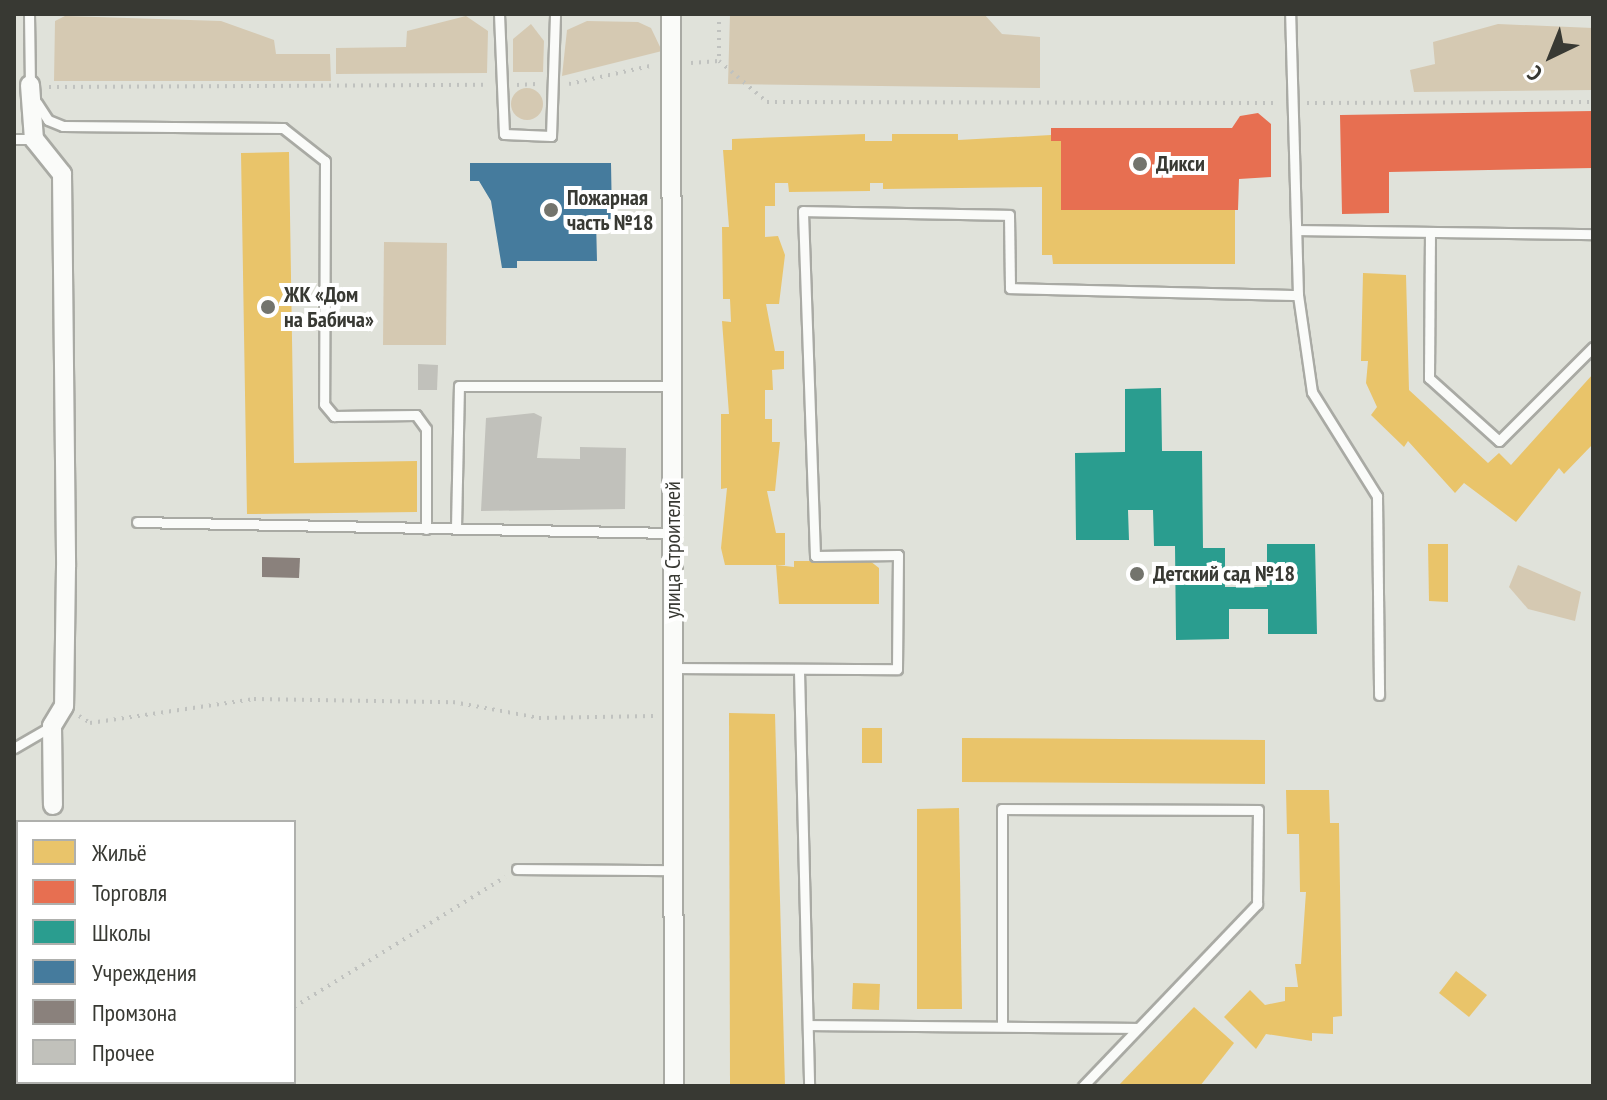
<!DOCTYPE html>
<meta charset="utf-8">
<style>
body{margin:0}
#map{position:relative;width:1607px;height:1100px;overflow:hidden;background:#e0e2da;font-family:"PT Sans Narrow",sans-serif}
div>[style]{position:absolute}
.green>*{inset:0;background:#d5c9b2}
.round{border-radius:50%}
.homes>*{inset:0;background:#e9c46a}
.shops>*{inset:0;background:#e76f51}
.schools>*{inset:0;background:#2a9d8f}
.public>*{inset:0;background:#457b9d}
.industry>*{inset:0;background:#8a817c}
.building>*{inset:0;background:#c1c1bb}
.path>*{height:4px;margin-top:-2px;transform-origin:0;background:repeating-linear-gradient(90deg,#c0c2bf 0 2px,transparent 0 8px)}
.roads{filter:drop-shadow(2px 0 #a9aaa4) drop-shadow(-2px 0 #a9aaa4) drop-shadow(0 2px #a9aaa4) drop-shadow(0 -2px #a9aaa4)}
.service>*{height:9px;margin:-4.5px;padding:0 4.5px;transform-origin:4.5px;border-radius:4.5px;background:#fafbf9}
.minor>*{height:18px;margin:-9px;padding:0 9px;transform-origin:9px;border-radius:9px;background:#fafbf9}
.dots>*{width:22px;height:22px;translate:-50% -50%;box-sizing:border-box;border:4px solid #fff;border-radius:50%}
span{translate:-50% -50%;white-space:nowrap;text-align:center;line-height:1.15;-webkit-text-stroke:8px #fff;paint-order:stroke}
.poi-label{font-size:22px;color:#383933;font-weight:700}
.left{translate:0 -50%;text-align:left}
.street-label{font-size:22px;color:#383933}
.frame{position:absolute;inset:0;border:16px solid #383933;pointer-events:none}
.legend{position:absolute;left:16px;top:820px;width:280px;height:264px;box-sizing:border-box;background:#fff;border:2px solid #afb0ad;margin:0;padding:10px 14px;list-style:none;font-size:24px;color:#383933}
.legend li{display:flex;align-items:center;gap:16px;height:40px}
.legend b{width:40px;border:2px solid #afb0ad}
.north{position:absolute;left:1511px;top:16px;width:80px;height:80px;-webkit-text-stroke:6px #fff;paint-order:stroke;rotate:223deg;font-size:22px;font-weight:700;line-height:32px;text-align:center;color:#383933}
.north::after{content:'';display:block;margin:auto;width:28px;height:36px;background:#383933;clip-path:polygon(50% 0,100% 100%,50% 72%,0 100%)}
</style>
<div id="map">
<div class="green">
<div style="clip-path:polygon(730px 14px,984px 14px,1002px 34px,1040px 37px,1040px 88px,728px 84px)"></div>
<div style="clip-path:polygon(65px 16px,221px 21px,274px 40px,276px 54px,330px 54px,331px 81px,54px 81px,55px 21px)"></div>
<div style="clip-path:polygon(466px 16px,488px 31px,487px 73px,336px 74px,336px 48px,406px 47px,407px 31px)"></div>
<div style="clip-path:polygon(587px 21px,638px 22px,651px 28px,662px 51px,562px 76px,567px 30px)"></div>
<div style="clip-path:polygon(531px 24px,544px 41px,543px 72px,513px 72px,513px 39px)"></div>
<div style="clip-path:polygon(1498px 24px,1593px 28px,1593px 90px,1414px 92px,1410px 70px,1435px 64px,1433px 42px)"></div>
<div class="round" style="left:511px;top:88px;width:32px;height:32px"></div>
<div style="clip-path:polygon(384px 242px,447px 243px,446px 345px,383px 345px)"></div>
<div style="clip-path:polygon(1518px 565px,1581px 592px,1575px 621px,1528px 609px,1509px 587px)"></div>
</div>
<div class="homes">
<div style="clip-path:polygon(865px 134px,865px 141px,892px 141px,892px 134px,958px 134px,958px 140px,1051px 135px,1061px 141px,1061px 210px,1235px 210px,1235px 264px,1053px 264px,1052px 255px,1042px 255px,1042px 187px,883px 189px,883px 183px,870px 183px,870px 191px,789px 192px,788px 183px,775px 183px,775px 206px,765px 206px,765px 237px,778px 236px,785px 255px,779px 304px,766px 304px,775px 351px,784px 351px,784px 369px,772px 370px,773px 390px,765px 390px,765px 419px,772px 419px,772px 442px,780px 442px,775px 491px,767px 491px,776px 533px,785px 533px,785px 565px,776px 565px,794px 567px,794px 561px,870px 561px,879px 568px,879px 604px,779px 604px,776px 565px,725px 565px,721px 548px,727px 488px,721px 489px,721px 414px,729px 414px,722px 321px,731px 322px,730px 299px,723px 299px,722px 227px,729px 227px,723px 150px,732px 150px,732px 139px)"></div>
<div style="clip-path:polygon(289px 152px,294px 463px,417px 461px,417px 512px,247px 514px,241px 153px)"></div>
<div style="clip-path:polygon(1363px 273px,1406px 275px,1409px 390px,1488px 463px,1499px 453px,1511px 465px,1593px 374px,1593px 444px,1564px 474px,1559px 468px,1516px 522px,1464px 483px,1455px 493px,1408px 441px,1404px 447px,1371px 415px,1377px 407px,1366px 383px,1368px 361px,1361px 361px)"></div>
<div style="clip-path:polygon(1428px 544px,1448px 544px,1448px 602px,1429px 601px)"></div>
<div style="clip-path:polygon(729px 713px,775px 714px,785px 1086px,730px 1086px)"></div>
<div style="clip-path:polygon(862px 728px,882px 728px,882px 763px,862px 763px)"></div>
<div style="clip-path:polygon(962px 738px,1265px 740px,1265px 784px,962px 782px)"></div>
<div style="clip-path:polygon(1286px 790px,1329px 790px,1330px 823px,1339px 823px,1342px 1016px,1333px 1017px,1333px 1034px,1312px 1033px,1312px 1041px,1266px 1034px,1256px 1049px,1224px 1017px,1250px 990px,1265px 1005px,1285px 1001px,1285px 987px,1298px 987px,1295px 964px,1301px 964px,1306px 892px,1300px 892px,1299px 834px,1287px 834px)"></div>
<div style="clip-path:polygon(959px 808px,962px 1009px,917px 1009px,917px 809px)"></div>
<div style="clip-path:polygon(1456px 971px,1487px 995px,1469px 1017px,1439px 993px)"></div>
<div style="clip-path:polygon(853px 983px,880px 984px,879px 1010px,852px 1009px)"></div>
<div style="clip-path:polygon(1194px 1007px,1234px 1043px,1200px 1086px,1118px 1086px)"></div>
</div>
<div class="shops">
<div style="clip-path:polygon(1593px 111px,1593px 168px,1389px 172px,1389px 213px,1342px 214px,1340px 115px)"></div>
<div style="clip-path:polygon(1258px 113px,1271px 124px,1271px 177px,1239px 179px,1238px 210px,1061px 210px,1061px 141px,1051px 141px,1051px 128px,1232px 128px,1240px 116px)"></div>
</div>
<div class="schools">
<div style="clip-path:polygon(1161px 388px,1162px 451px,1202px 451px,1203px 548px,1225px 548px,1225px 587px,1267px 587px,1267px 544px,1315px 544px,1317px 634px,1268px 634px,1268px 609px,1229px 609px,1229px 639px,1176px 640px,1175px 546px,1154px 546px,1153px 510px,1128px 510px,1129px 540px,1076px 540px,1075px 453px,1125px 452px,1125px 389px)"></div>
</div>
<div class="public">
<div style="clip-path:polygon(470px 163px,611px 163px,612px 219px,596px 219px,597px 261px,517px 261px,517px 268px,502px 268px,491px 201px,479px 181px,470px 181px)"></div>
</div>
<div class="industry">
<div style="clip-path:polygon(262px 557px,300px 558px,299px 578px,262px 577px)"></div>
</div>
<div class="building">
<div style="clip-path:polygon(418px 364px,438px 365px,437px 390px,418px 390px)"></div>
<div style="clip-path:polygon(534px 413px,542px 417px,537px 458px,580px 459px,580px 447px,626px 448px,625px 509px,481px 511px,486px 418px)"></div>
</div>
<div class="path">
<div style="left:719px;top:14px;width:47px;rotate:90deg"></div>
<div style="left:691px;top:63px;width:28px;rotate:-4deg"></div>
<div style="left:719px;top:61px;width:63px;rotate:40.5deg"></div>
<div style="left:767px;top:102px;width:512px;rotate:0.11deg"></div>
<div style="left:569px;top:84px;width:83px;rotate:-12.5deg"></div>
<div style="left:517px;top:85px;width:19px;rotate:-3deg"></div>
<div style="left:49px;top:87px;width:439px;rotate:-0.3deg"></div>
<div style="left:1307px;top:103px;width:286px;rotate:-0.2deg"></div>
<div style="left:79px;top:716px;width:13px;rotate:32deg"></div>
<div style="left:90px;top:723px;width:166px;rotate:-8.3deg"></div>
<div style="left:254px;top:699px;width:199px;rotate:0.9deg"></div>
<div style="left:453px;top:702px;width:87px;rotate:10.5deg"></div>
<div style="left:539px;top:718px;width:114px;rotate:-1deg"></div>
<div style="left:294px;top:1007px;width:248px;rotate:-31.6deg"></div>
<div style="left:60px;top:1086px;width:4px;rotate:-90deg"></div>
<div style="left:158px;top:1086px;width:7px;rotate:-34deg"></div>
</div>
<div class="roads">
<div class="service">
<div style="left:29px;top:14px;width:71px;rotate:89.2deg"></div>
<div style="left:499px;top:14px;width:120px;rotate:87.6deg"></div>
<div style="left:504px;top:134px;width:47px;rotate:2.4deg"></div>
<div style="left:551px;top:136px;width:122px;rotate:-88.1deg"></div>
<div style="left:37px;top:103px;width:20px;rotate:57deg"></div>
<div style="left:48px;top:120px;width:16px;rotate:22deg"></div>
<div style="left:63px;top:126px;width:220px;rotate:0.5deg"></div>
<div style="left:283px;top:128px;width:53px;rotate:38.2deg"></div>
<div style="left:325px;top:161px;width:243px;rotate:90.2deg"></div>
<div style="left:324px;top:404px;width:16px;rotate:50deg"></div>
<div style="left:334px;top:416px;width:82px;rotate:-0.7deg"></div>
<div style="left:416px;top:415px;width:17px;rotate:54deg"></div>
<div style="left:426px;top:429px;width:100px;rotate:90deg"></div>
<div style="left:14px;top:139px;width:20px"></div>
<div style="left:1299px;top:230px;width:294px;rotate:0.8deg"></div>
<div style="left:1430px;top:233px;width:145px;rotate:90.4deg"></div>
<div style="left:1429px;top:378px;width:94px;rotate:42deg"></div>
<div style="left:1499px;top:441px;width:133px;rotate:-45deg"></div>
<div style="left:1298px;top:295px;width:98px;rotate:81.8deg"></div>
<div style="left:1312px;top:392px;width:123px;rotate:58deg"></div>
<div style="left:1377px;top:496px;width:199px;rotate:89.4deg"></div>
<div style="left:137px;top:522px;width:536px;rotate:1.18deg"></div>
<div style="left:456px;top:528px;width:142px;rotate:-88.8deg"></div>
<div style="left:459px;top:386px;width:214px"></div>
<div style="left:674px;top:668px;width:223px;rotate:0.3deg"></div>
<div style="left:897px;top:669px;width:114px;rotate:-89.5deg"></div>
<div style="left:898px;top:555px;width:83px;rotate:179.3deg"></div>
<div style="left:815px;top:556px;width:345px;rotate:-92deg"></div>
<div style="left:803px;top:211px;width:206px;rotate:1.1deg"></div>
<div style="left:1009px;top:215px;width:73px;rotate:89.2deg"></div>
<div style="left:1010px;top:288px;width:288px;rotate:1.4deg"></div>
<div style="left:1298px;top:295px;width:281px;rotate:-91.6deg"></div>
<div style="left:799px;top:671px;width:415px;rotate:88.6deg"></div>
<div style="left:14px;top:748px;width:44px;rotate:-30.1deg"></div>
<div style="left:517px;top:869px;width:157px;rotate:0.4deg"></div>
<div style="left:1002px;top:1022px;width:213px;rotate:-90deg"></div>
<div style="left:1002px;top:809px;width:256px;rotate:0.2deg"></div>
<div style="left:1258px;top:810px;width:94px;rotate:90.6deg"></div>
<div style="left:1257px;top:904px;width:252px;rotate:133.7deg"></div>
<div style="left:808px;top:1025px;width:330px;rotate:0.5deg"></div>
</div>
<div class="minor">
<div style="left:671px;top:14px;width:1072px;rotate:89.84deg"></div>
<div style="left:30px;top:85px;width:54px;rotate:85.8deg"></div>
<div style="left:34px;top:139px;width:45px;rotate:51.3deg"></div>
<div style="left:62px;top:174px;width:393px;rotate:89.4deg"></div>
<div style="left:66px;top:567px;width:139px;rotate:90.8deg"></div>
<div style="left:64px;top:706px;width:23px;rotate:121deg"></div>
<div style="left:52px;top:726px;width:79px;rotate:89.3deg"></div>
</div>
</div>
<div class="dots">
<div style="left:1140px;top:164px;background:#73746d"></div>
<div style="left:551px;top:210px;background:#73746d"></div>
<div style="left:268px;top:307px;background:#73746d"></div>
<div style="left:1137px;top:574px;background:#73746d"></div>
</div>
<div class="poi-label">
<span class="left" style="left:1156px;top:164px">Дикси</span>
<span class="left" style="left:567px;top:210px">Пожарная<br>часть №18</span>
<span class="left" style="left:284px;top:307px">ЖК «Дом<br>на Бабича»</span>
<span class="left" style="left:1153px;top:574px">Детский сад №18</span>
</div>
<div class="street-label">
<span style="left:673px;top:550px;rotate:-90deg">улица Строителей</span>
</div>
<div class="frame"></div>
<ul class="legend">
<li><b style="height:22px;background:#e9c46a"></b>Жильё</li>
<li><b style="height:22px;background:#e76f51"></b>Торговля</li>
<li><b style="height:22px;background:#2a9d8f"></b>Школы</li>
<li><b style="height:22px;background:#457b9d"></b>Учреждения</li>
<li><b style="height:22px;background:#8a817c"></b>Промзона</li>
<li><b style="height:22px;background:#c1c1bb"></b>Прочее</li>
</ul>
<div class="north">С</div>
</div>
